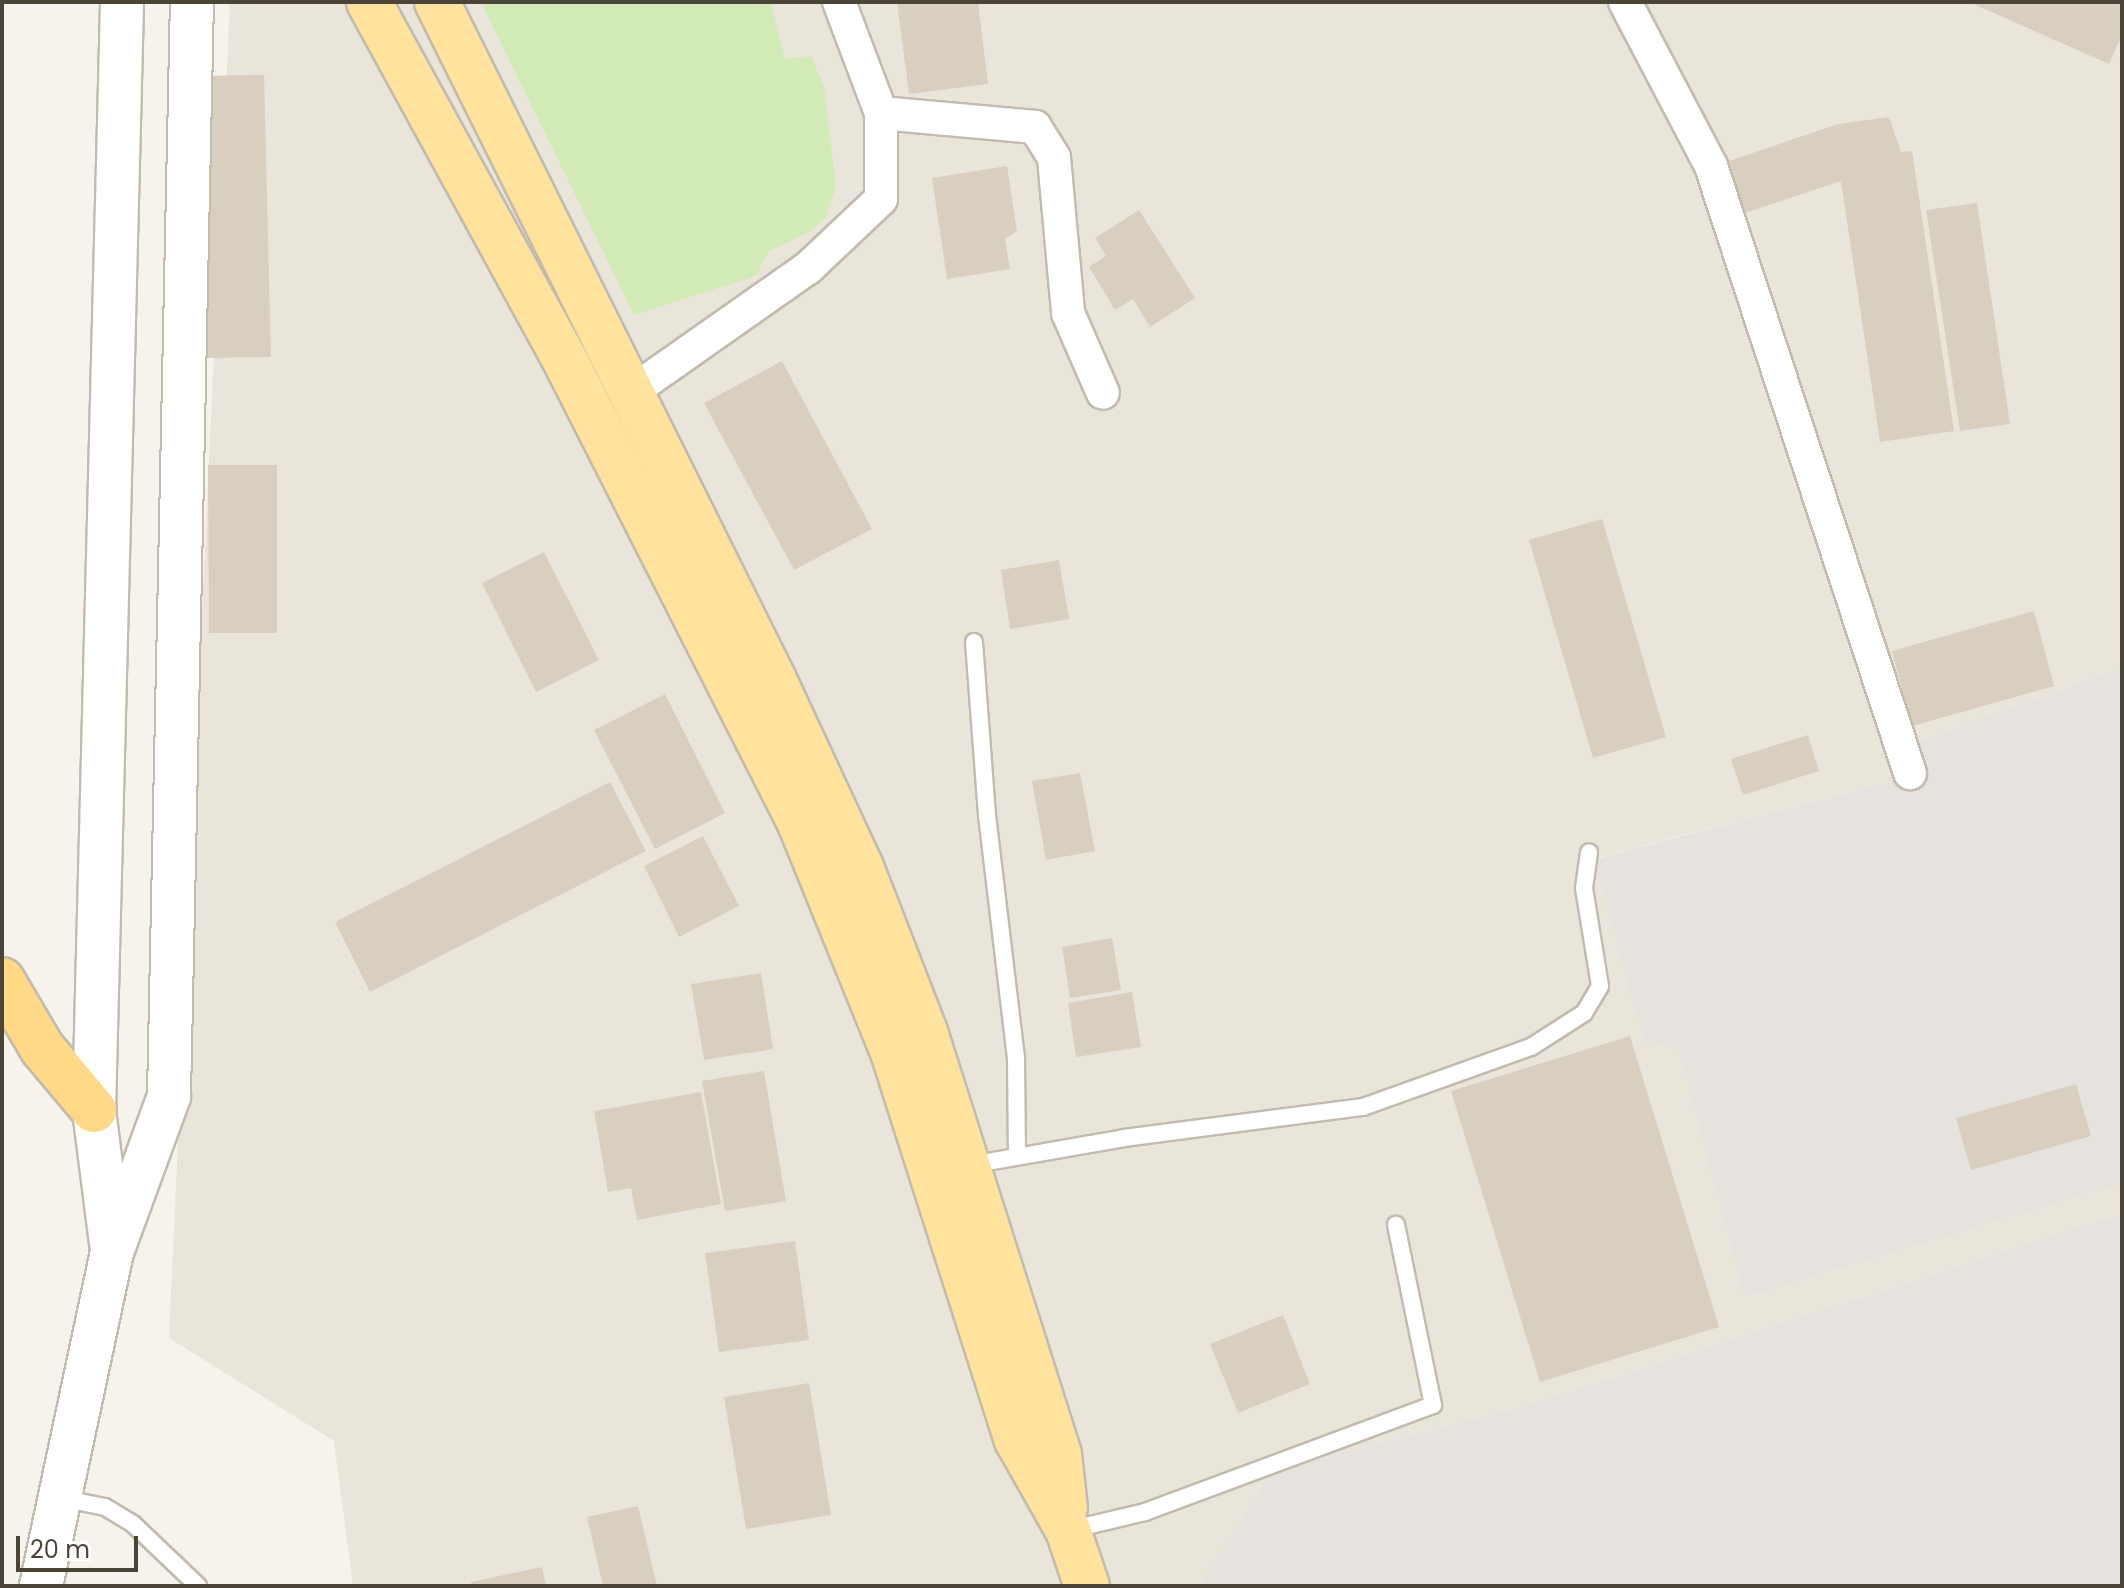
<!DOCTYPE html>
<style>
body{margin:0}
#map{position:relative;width:2124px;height:1588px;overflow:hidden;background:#f6f3ec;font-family:Poppins,sans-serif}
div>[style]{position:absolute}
.residential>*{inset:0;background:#eae5da}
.industrial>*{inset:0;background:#e6e2dd}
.green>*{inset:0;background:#d2eab5}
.building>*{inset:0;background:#d8cfc1}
.roads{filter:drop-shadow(2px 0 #c2bbae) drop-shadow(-2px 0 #c2bbae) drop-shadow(0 2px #c2bbae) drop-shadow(0 -2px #c2bbae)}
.service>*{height:16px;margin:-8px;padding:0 8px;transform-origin:8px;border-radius:8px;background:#fff}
.minor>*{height:32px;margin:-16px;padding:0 16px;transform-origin:16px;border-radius:16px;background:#fff}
.tertiary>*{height:42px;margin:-21px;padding:0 21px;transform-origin:21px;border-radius:21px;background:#fff}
.primary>*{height:44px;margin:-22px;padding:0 22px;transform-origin:22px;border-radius:22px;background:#ffe39c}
.trunk>*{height:44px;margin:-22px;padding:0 22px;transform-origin:22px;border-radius:22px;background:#ffd985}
span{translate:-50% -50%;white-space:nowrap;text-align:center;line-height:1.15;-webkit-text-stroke:8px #fff;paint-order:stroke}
.frame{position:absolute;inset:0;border:4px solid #4b4439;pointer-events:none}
.scale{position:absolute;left:16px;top:1536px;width:122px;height:36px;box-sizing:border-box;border:4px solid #4b4439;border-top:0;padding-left:10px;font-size:24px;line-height:28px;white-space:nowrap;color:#4b4439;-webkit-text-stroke:6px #fff;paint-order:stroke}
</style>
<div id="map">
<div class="residential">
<div style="clip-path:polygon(230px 2px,2122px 2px,2122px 667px,1888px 753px,1894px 780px,1596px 858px,1645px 1048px,1676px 1040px,1744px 1298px,2122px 1184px,2122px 1213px,1527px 1405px,1273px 1471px,1198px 1586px,353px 1586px,334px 1441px,169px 1338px)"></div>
</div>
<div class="industrial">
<div style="clip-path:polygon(2122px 667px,2122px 1184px,1744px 1298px,1676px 1041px,1645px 1048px,1595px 859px,1894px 780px,1887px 753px)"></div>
<div style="clip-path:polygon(2122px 1213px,2122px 1586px,1198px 1586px,1273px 1471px,1527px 1405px)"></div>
</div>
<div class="green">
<div style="clip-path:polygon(481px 2px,770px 2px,785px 59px,811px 56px,824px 87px,836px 186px,826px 217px,811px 231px,768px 252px,756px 276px,634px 315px)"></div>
</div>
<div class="building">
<div style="clip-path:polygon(897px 2px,978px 2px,988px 84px,909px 94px)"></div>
<div style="clip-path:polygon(1969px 2px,2122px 2px,2122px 35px,2109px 64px)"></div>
<div style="clip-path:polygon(264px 75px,271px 357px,204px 358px,198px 76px)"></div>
<div style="clip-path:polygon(1889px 117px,1901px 152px,1912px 151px,1954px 431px,1880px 442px,1841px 181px,1745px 213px,1729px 161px,1838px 124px)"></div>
<div style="clip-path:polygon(1007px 166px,1017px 231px,1005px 239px,1010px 269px,947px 279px,932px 178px)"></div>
<div style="clip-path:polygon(1977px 203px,2010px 424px,1960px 431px,1926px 210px)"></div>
<div style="clip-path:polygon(1139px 210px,1195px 298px,1150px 327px,1133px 299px,1115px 310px,1089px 267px,1106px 256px,1095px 238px)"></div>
<div style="clip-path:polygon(782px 361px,872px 529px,794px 570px,704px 403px)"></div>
<div style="clip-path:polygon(208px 465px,277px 465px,277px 633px,209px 633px)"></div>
<div style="clip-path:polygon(1602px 519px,1666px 737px,1593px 758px,1529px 540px)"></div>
<div style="clip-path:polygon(544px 552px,599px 660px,536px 692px,482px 583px)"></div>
<div style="clip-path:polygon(1059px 560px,1069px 619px,1010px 629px,1001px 570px)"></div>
<div style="clip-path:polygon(2034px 611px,2054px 686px,1912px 726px,1892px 651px)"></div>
<div style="clip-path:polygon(665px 694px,725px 813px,655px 849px,594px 730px)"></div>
<div style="clip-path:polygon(1808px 735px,1819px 771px,1743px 795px,1731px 759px)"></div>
<div style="clip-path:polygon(1080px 773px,1095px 851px,1046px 860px,1032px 781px)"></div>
<div style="clip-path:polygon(610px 782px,646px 851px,370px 992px,335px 922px)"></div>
<div style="clip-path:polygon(703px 836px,739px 906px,679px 937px,644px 866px)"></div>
<div style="clip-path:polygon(1112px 938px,1121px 990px,1070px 998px,1062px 947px)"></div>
<div style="clip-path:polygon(761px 973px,773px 1049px,704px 1060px,691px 984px)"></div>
<div style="clip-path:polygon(1132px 992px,1141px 1047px,1076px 1057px,1068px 1003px)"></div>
<div style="clip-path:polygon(1630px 1036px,1719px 1327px,1540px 1382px,1451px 1091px)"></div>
<div style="clip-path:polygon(764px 1071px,786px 1201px,725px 1211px,702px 1081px)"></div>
<div style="clip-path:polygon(2076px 1084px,2091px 1136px,1971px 1170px,1956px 1118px)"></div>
<div style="clip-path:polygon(701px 1092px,721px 1204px,637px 1220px,631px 1188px,608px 1192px,594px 1111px)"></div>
<div style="clip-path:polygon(795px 1241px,809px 1340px,719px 1352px,705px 1253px)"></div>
<div style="clip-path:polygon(1283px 1315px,1310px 1384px,1238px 1413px,1210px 1344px)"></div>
<div style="clip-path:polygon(809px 1383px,831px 1515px,746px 1529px,724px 1397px)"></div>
<div style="clip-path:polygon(638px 1506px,657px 1586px,603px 1586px,587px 1517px)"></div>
<div style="clip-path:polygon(542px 1567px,546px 1586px,472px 1586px,471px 1582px)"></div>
</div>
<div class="roads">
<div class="service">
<div style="left:974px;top:642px;width:173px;rotate:85.7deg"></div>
<div style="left:987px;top:815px;width:247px;rotate:83.2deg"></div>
<div style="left:1016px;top:1060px;width:97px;rotate:89.4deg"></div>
<div style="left:970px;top:1165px;width:156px;rotate:-9.9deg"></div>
<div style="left:1124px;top:1138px;width:241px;rotate:-7.4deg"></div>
<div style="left:1363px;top:1107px;width:178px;rotate:-19.7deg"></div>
<div style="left:1531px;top:1047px;width:63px;rotate:-32.7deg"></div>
<div style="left:1584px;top:1013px;width:31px;rotate:-59deg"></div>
<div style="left:1600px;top:986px;width:99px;rotate:-99.3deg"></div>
<div style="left:1584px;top:888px;width:36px;rotate:-82deg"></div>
<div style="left:60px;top:1498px;width:46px;rotate:11.3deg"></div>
<div style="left:105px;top:1507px;width:33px;rotate:31deg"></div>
<div style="left:133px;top:1524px;width:90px;rotate:43.6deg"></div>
<div style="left:1069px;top:1530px;width:78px;rotate:-13.3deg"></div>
<div style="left:1145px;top:1512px;width:307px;rotate:-20.4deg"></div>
<div style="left:1433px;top:1405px;width:184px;rotate:-101.6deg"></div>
</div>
<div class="minor">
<div style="left:1625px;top:2px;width:185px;rotate:62.3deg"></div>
<div style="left:1711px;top:166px;width:639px;rotate:71.85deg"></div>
<div style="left:881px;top:113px;width:155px;rotate:5.2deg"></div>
<div style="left:1035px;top:127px;width:36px;rotate:58deg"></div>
<div style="left:1054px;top:158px;width:156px;rotate:84.8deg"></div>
<div style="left:1068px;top:313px;width:87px;rotate:66.4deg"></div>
<div style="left:630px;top:393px;width:218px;rotate:-35.1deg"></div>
<div style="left:808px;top:268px;width:100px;rotate:-43.4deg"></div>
<div style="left:881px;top:199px;width:86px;rotate:-90deg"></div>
<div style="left:881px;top:113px;width:119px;rotate:-110.7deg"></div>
</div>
<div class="tertiary">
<div style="left:111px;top:1243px;width:134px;rotate:-97.3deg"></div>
<div style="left:94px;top:1110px;width:1108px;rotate:-88.55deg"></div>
<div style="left:41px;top:1586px;width:341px;rotate:-78deg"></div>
<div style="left:112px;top:1252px;width:166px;rotate:-69.9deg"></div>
<div style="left:169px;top:1096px;width:1094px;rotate:-88.8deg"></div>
</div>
<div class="primary">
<div style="left:369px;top:2px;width:415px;rotate:61.3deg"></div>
<div style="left:568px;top:366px;width:513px;rotate:63.08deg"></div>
<div style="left:800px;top:823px;width:247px;rotate:67.9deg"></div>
<div style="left:893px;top:1052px;width:407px;rotate:72.3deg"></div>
<div style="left:1017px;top:1440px;width:103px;rotate:60.5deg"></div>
<div style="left:1068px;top:1530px;width:59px;rotate:71.3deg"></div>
<div style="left:437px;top:2px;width:757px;rotate:63.57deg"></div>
<div style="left:774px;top:680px;width:206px;rotate:65.1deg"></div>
<div style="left:861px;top:867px;width:177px;rotate:68.8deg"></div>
<div style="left:925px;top:1032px;width:443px;rotate:72.4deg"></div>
<div style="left:1059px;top:1454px;width:54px;rotate:83.7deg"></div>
</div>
<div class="trunk">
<div style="left:2px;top:980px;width:79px;rotate:59.5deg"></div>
<div style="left:42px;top:1048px;width:81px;rotate:50deg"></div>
</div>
</div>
<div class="frame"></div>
<div class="scale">20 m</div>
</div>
